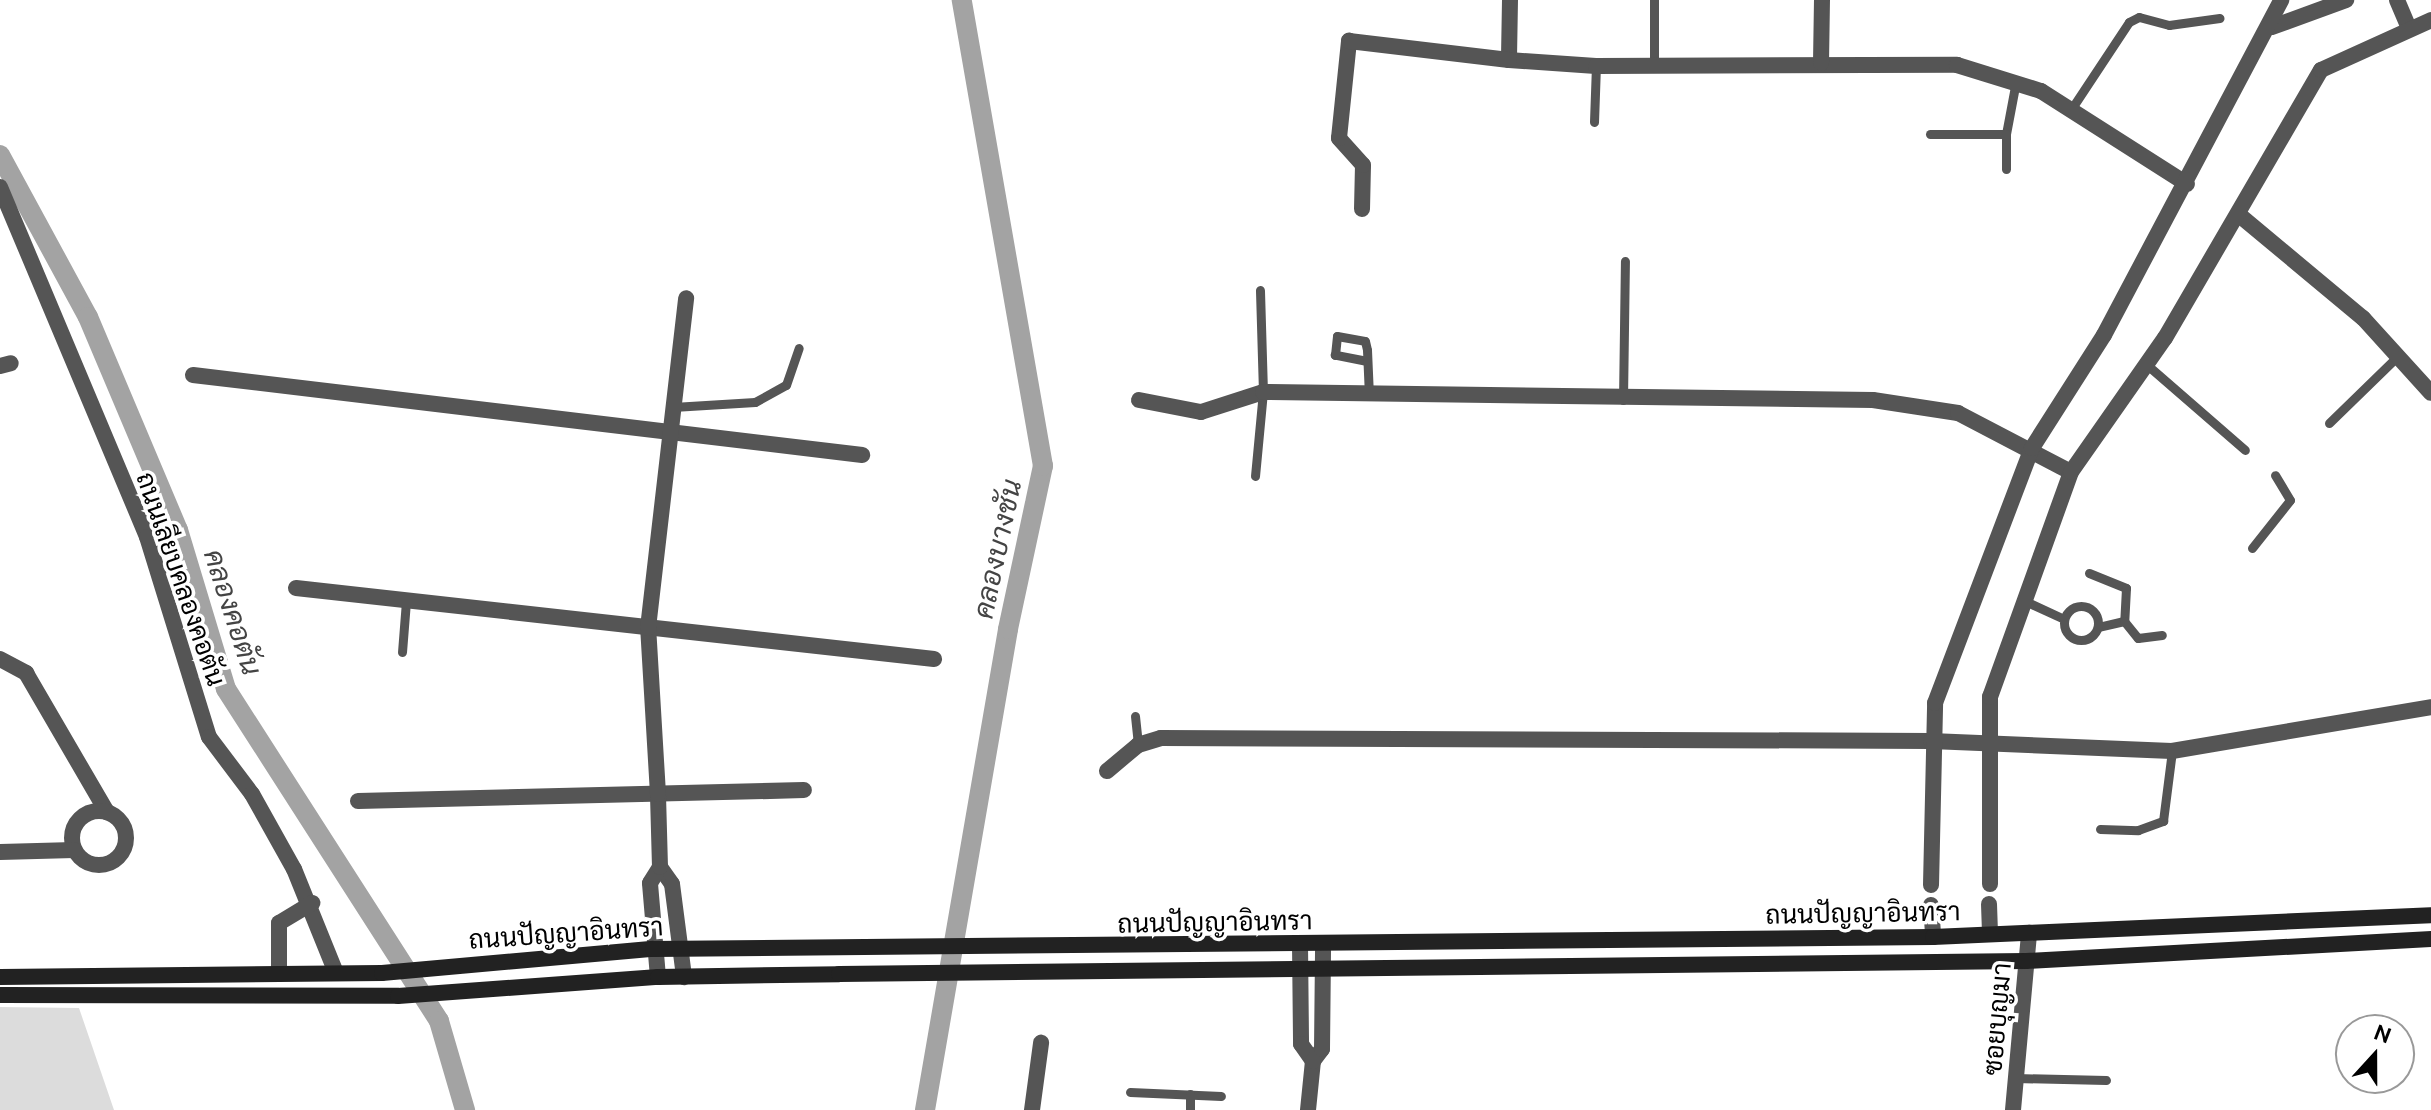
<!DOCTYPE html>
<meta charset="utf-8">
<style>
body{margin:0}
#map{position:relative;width:2431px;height:1110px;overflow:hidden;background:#fff;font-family:Ubuntu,Sarabun,sans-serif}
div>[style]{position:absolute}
.green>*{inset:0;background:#dcdcdc}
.canal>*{height:20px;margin:-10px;padding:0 10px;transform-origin:10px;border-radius:10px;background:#a3a3a3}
.service>*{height:9px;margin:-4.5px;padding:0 4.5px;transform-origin:4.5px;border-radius:4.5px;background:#555}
.service>.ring{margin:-4.5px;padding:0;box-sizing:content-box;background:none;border:9px solid #555;border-radius:50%}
.minor>*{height:16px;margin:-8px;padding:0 8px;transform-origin:8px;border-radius:8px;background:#555}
.minor>.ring{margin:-8px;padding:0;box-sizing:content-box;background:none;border:16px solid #555;border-radius:50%}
.secondary>*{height:16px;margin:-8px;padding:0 8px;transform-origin:8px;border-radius:8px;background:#222}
span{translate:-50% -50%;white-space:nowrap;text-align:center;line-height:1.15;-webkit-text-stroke:7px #fff;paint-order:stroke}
.street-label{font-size:26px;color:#000}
.water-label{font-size:28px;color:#444;font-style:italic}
.north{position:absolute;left:2335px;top:1014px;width:80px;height:80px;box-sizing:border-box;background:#fff;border:2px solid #999;border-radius:50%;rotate:21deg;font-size:22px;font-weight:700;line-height:32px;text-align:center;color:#000}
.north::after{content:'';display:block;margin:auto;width:28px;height:36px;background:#000;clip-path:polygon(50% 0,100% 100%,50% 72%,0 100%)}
</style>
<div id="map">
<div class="green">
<div style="clip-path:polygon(0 1007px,79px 1008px,114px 1110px,0 1110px)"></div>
</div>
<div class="canal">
<div style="left:0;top:155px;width:184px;rotate:61.5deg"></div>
<div style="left:88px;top:317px;width:231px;rotate:67.1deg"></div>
<div style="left:178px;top:530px;width:166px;rotate:73.2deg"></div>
<div style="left:226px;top:689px;width:394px;rotate:57.3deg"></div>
<div style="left:439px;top:1021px;width:93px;rotate:73.7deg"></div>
<div style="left:925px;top:1110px;width:488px;rotate:-80.2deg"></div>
<div style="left:1008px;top:629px;width:167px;rotate:-77.9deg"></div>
<div style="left:1043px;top:466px;width:473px;rotate:-99.9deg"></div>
</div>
<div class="service">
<div style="left:1654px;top:65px;width:65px;rotate:-90deg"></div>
<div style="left:2072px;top:108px;width:103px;rotate:-56.5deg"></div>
<div style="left:2129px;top:22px;width:11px;rotate:-27deg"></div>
<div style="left:2139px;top:17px;width:31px;rotate:15deg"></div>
<div style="left:2169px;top:25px;width:51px;rotate:-7.8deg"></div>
<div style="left:1594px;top:122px;width:56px;rotate:-88deg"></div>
<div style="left:1930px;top:134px;width:76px"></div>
<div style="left:2006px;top:134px;width:54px;rotate:-79.3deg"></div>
<div style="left:2006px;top:134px;width:35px;rotate:90deg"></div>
<div style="left:1367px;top:361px;width:33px;rotate:-169deg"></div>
<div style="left:1335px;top:355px;width:19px;rotate:-84deg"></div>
<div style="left:1337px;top:336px;width:28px;rotate:10deg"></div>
<div style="left:1365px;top:341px;width:9px;rotate:77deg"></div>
<div style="left:1367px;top:350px;width:45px;rotate:87.5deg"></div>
<div style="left:2146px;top:364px;width:131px;rotate:41deg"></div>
<div style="left:1623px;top:400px;width:139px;rotate:-89.2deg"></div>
<div style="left:673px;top:407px;width:82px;rotate:-3.5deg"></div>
<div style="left:755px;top:402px;width:35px;rotate:-29deg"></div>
<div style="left:786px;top:385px;width:39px;rotate:-71deg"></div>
<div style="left:2329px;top:423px;width:96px;rotate:-44.2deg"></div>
<div style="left:1255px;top:476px;width:84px;rotate:-84.6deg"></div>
<div style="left:1263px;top:392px;width:102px;rotate:-91.7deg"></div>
<div style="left:2252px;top:548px;width:61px;rotate:-51.6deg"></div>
<div style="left:2290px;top:500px;width:29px;rotate:-121deg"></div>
<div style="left:2089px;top:573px;width:40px;rotate:22deg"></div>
<div style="left:2126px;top:588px;width:33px;rotate:93deg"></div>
<div style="left:2124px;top:621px;width:27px;rotate:167deg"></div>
<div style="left:2025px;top:601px;width:43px;rotate:24.8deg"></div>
<div class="ring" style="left:2064px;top:606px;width:25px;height:25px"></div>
<div style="left:2124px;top:621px;width:22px;rotate:51deg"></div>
<div style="left:2138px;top:638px;width:24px;rotate:-7deg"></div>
<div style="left:402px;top:652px;width:51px;rotate:-85.5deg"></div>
<div style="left:1135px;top:716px;width:29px;rotate:84deg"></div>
<div style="left:2100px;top:829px;width:38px;rotate:2deg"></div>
<div style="left:2138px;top:830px;width:27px;rotate:-20deg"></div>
<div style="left:2163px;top:821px;width:71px;rotate:-82.7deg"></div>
<div style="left:2016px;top:1078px;width:90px;rotate:1.3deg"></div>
<div style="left:1130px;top:1092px;width:91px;rotate:2.5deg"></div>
<div style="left:1190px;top:1110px;width:16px;rotate:-90deg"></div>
</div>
<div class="minor">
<div style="left:1510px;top:0;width:60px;rotate:91deg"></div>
<div style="left:1509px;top:60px;width:87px;rotate:3.9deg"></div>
<div style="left:1596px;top:66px;width:361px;rotate:-0.2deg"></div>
<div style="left:1957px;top:65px;width:88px;rotate:17.2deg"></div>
<div style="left:2041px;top:91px;width:173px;rotate:32.5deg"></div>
<div style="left:2397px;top:0;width:30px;rotate:67deg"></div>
<div style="left:2272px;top:27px;width:79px;rotate:-20deg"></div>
<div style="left:1821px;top:63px;width:63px;rotate:-89.1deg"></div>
<div style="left:0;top:187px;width:380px;rotate:67.2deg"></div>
<div style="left:147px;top:537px;width:209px;rotate:72.8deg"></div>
<div style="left:209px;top:737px;width:71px;rotate:53deg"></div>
<div style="left:252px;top:794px;width:86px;rotate:60.8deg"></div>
<div style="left:294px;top:869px;width:112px;rotate:68deg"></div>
<div style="left:1362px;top:209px;width:44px;rotate:-88.7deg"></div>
<div style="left:1363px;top:165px;width:36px;rotate:-132deg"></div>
<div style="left:1339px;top:138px;width:98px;rotate:-84.1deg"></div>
<div style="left:1349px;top:41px;width:161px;rotate:6.8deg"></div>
<div style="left:2238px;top:214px;width:163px;rotate:39.8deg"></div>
<div style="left:2363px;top:318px;width:101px;rotate:47.8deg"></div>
<div style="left:0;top:366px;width:11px;rotate:-15deg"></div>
<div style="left:193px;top:375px;width:674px;rotate:6.82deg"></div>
<div style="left:1139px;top:400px;width:63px;rotate:11deg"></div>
<div style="left:1201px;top:412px;width:65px;rotate:-17.9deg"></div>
<div style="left:1263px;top:392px;width:610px;rotate:0.75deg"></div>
<div style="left:1873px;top:400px;width:86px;rotate:8.7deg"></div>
<div style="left:1958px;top:413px;width:127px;rotate:27.6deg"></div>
<div style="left:296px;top:588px;width:642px;rotate:6.35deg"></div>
<div style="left:0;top:659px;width:30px;rotate:28deg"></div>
<div style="left:26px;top:673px;width:161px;rotate:59.8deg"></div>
<div style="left:1107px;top:771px;width:40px;rotate:-40deg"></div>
<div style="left:1138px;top:745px;width:24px;rotate:-17deg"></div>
<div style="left:1161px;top:738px;width:770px;rotate:0.22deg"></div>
<div style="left:1931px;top:741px;width:241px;rotate:2.4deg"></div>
<div style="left:2172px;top:751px;width:263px;rotate:-9.6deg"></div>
<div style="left:358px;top:801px;width:446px;rotate:-1.4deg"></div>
<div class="ring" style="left:72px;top:811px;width:38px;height:38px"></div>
<div style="left:0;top:852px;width:74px;rotate:-1.5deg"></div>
<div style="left:660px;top:867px;width:21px;rotate:55deg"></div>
<div style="left:672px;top:884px;width:94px;rotate:82.6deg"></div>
<div style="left:1990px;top:884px;width:187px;rotate:-90deg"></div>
<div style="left:1990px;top:697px;width:239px;rotate:-70.2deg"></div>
<div style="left:2071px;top:472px;width:164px;rotate:-55deg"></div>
<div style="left:2165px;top:338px;width:310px;rotate:-59.8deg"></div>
<div style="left:2321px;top:70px;width:121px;rotate:-24.4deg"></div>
<div style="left:1931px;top:885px;width:182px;rotate:-88.7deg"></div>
<div style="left:1935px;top:703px;width:273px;rotate:-69.2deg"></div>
<div style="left:2032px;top:448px;width:134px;rotate:-57.5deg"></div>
<div style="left:2104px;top:335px;width:379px;rotate:-62.1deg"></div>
<div style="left:1989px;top:904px;width:29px;rotate:88deg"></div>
<div style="left:1931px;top:905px;width:32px;rotate:86deg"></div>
<div style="left:1300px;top:944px;width:100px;rotate:89.4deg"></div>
<div style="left:1301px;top:1044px;width:21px;rotate:55deg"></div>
<div style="left:279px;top:974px;width:51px;rotate:-90deg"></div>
<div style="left:279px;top:923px;width:39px;rotate:-31deg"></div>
<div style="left:658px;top:977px;width:94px;rotate:-94.9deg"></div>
<div style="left:650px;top:883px;width:19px;rotate:-58deg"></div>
<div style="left:660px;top:867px;width:73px;rotate:-91.6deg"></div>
<div style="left:658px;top:794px;width:166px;rotate:-93.4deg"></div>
<div style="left:648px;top:628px;width:332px;rotate:-83.4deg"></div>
<div style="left:1032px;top:1110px;width:68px;rotate:-82.3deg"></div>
<div style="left:1308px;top:1110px;width:49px;rotate:-84.2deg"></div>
<div style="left:1313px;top:1061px;width:15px;rotate:-53deg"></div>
<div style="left:1322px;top:1049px;width:104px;rotate:-89.4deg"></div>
<div style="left:2013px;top:1110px;width:178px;rotate:-84.8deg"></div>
</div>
<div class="secondary">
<div style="left:0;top:977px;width:382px;rotate:-0.6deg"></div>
<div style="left:382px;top:973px;width:272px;rotate:-5.1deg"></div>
<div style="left:653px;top:949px;width:1280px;rotate:-0.54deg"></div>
<div style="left:1933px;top:937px;width:498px;rotate:-2.5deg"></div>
<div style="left:0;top:995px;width:398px;rotate:0.1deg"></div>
<div style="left:398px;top:996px;width:261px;rotate:-4.2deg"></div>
<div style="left:658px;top:977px;width:181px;rotate:-0.9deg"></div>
<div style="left:839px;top:974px;width:1187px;rotate:-0.63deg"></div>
<div style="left:2026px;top:961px;width:406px;rotate:-3.1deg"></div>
</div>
<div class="street-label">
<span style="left:181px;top:579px;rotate:71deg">ถนนเลียบคลองคอตัน</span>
<span style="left:1863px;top:913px;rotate:-1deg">ถนนปัญญาอินทรา</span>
<span style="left:1215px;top:922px;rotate:-1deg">ถนนปัญญาอินทรา</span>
<span style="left:566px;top:933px;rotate:-4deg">ถนนปัญญาอินทรา</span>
<span style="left:1997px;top:1019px;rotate:-85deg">ซอยบุญมา</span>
</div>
<div class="water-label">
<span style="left:997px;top:549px;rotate:-78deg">คลองบางชัน</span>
<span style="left:233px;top:612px;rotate:72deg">คลองคอตัน</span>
</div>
<div class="north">N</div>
</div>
